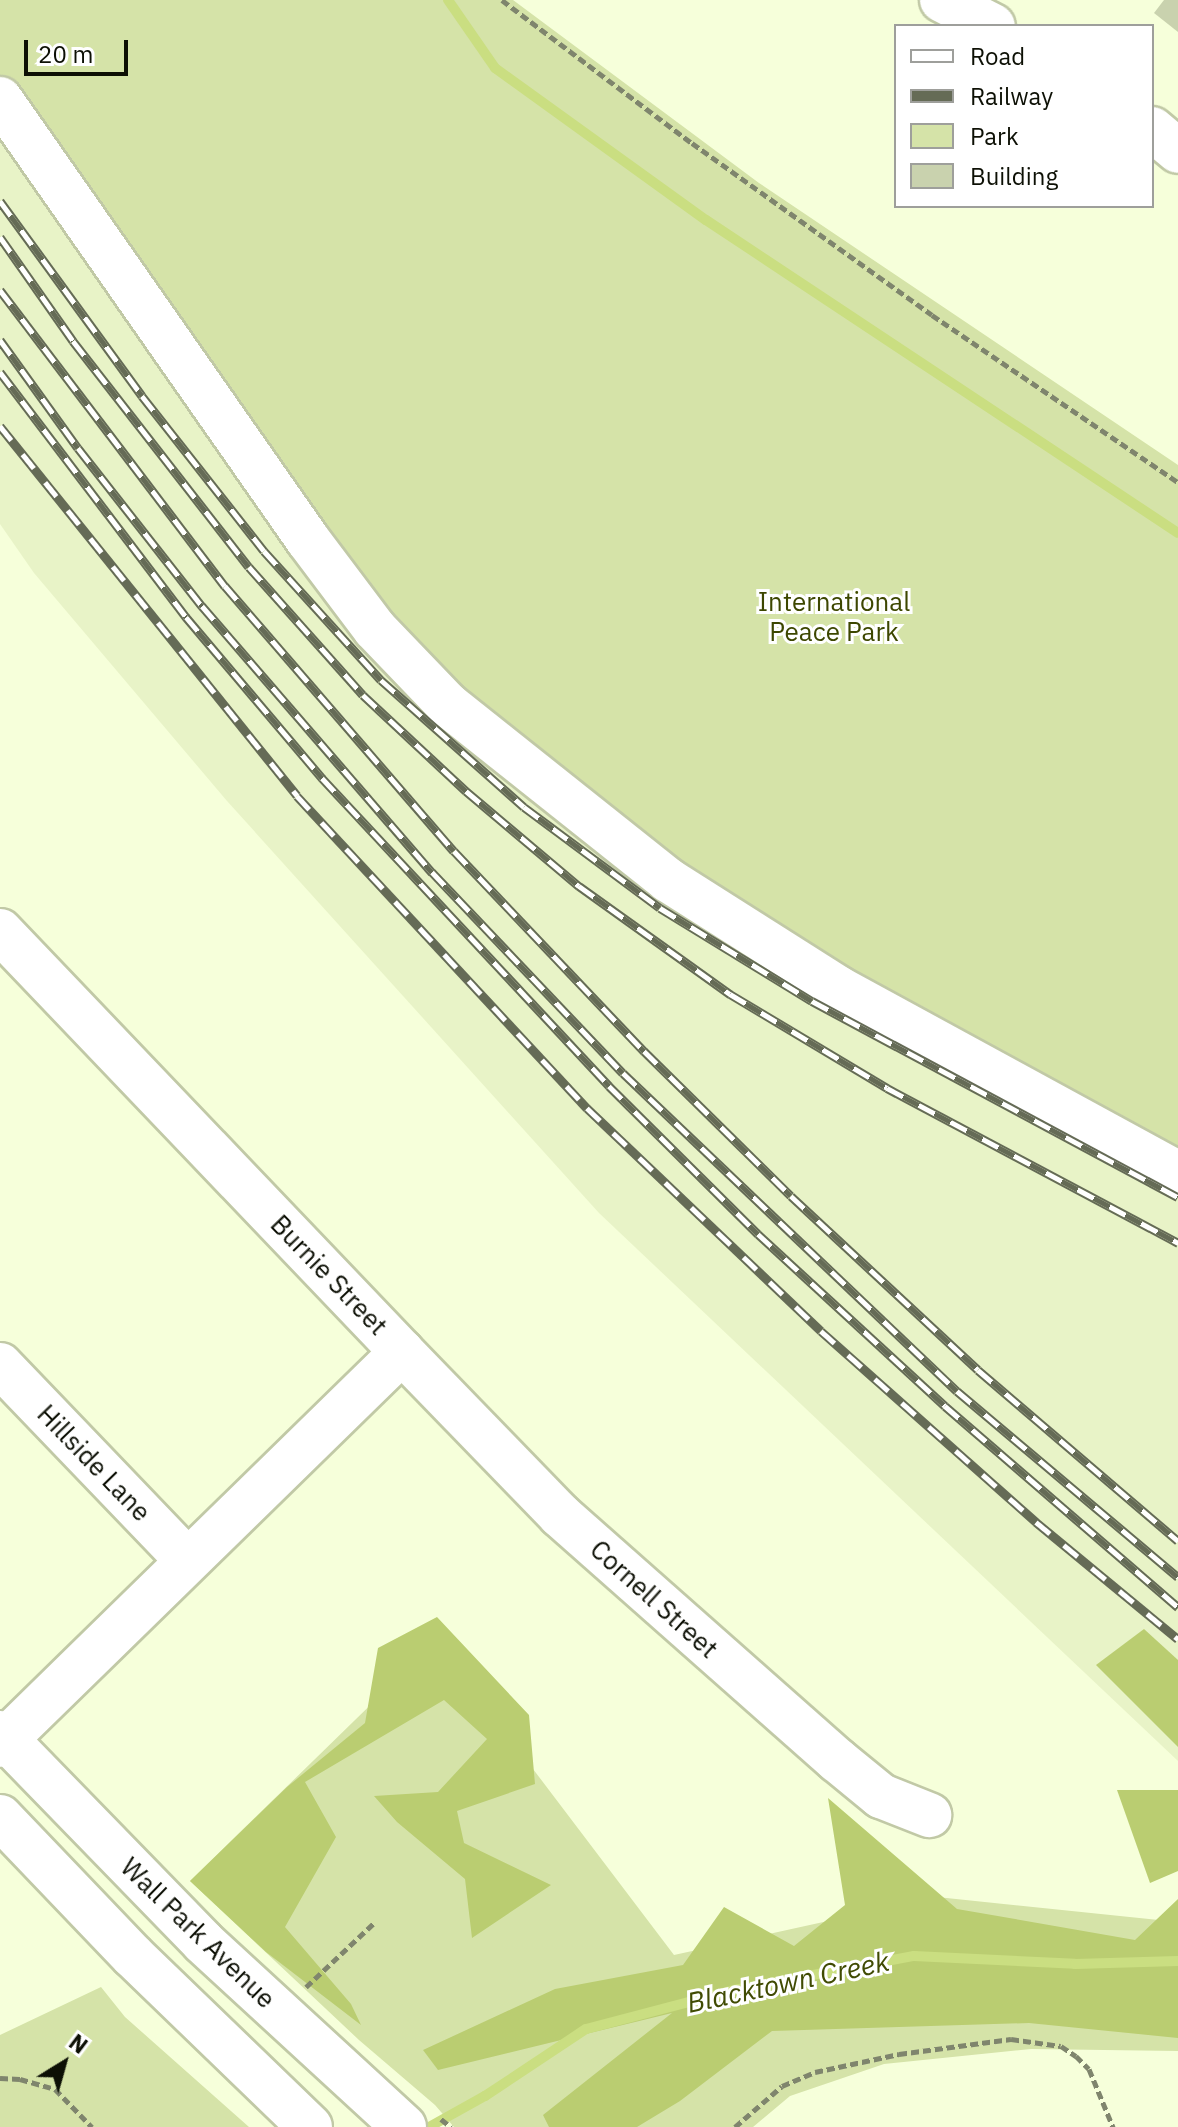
<!DOCTYPE html>
<style>
body{margin:0}
#map{position:relative;width:1178px;height:2127px;overflow:hidden;background:#f6ffda;font-family:"IBM Plex Sans",sans-serif}
div>[style]{position:absolute}
.built>*{inset:0;background:#e8f3c7}
.green>*{inset:0;background:#d5e3a8}
.forest>*{inset:0;background:#bacd71}
.stream>*{height:10px;margin:-5px;padding:0 5px;transform-origin:5px;border-radius:5px;background:#cade81}
.building>*{inset:0;background:#c9d2ae}
.path>*{height:5px;margin-top:-2.5px;transform-origin:0;background:repeating-linear-gradient(90deg,#7f856d 0 8px,transparent 0 12px)}
.roads{filter:drop-shadow(2px 0 #c1c9a6) drop-shadow(-2px 0 #c1c9a6) drop-shadow(0 2px #c1c9a6) drop-shadow(0 -2px #c1c9a6)}
.minor>*{height:44px;margin:-22px;padding:0 22px;transform-origin:22px;border-radius:22px;background:#fff}
.major>*{height:44px;margin:-22px;padding:0 22px;transform-origin:22px;border-radius:22px;background:#fff}
.rail>*{height:9px;margin-top:-4.5px;transform-origin:0;background:repeating-linear-gradient(90deg,#fff 0 18px,#656b56 0 36px);box-sizing:border-box;border-block:2px solid #656b56}
span{translate:-50% -50%;white-space:nowrap;text-align:center;line-height:1.15;-webkit-text-stroke:6px #fff;paint-order:stroke}
.park-label{font-size:26px;color:#3d4700}
.street-label{font-size:26px;color:#0d1005}
.water-label{font-size:28px;color:#404b03;font-style:italic}
.legend{position:absolute;left:894px;top:24px;width:260px;height:184px;box-sizing:border-box;background:#fff;border:2px solid #9e9f9b;margin:0;padding:10px 14px;list-style:none;font-size:24px;color:#0d1005}
.legend li{display:flex;align-items:center;gap:16px;height:40px}
.legend b{width:40px;border:2px solid #9e9f9b}
.north{position:absolute;left:24px;top:2023px;width:80px;height:80px;-webkit-text-stroke:6px #fff;paint-order:stroke;rotate:37deg;font-size:22px;font-weight:700;line-height:32px;text-align:center;color:#0d1005}
.north::after{content:'';display:block;margin:auto;width:28px;height:36px;background:#0d1005;clip-path:polygon(50% 0,100% 100%,50% 72%,0 100%)}
.scale{position:absolute;left:24px;top:40px;width:104px;height:36px;box-sizing:border-box;border:4px solid #0d1005;border-top:0;padding-left:10px;font-size:24px;line-height:28px;white-space:nowrap;color:#0d1005;-webkit-text-stroke:6px #fff;paint-order:stroke}
</style>
<div id="map">
<div class="built">
<div style="clip-path:polygon(0 125px,1178px 1179px,1178px 1761px,599px 1213px,227px 801px,34px 573px,0 524px)"></div>
</div>
<div class="green">
<div style="clip-path:polygon(0 0,513px 0,759px 183px,1178px 465px,1178px 1176px,802px 975px,436px 702px,0 117px)"></div>
<div style="clip-path:polygon(436px 1641px,674px 1955px,937px 1897px,1178px 1922px,1178px 2051px,1031px 2049px,884px 2064px,790px 2096px,753px 2127px,454px 2127px,435px 2105px,359px 2040px,190px 1881px)"></div>
<div style="clip-path:polygon(101px 1987px,125px 2017px,249px 2127px,0 2127px,0 2035px)"></div>
</div>
<div class="forest">
<div style="clip-path:polygon(437px 1617px,529px 1715px,535px 1784px,457px 1811px,464px 1843px,551px 1885px,472px 1938px,465px 1879px,397px 1822px,374px 1796px,438px 1792px,487px 1739px,444px 1700px,305px 1782px,336px 1837px,285px 1927px,351px 2004px,361px 2025px,266px 1952px,190px 1881px,287px 1787px,365px 1723px,378px 1648px)"></div>
<div style="clip-path:polygon(1144px 1629px,1178px 1660px,1178px 1747px,1096px 1665px)"></div>
<div style="clip-path:polygon(1117px 1790px,1178px 1790px,1178px 1871px,1150px 1883px)"></div>
<div style="clip-path:polygon(828px 1798px,957px 1909px,1135px 1940px,1178px 1899px,1178px 2038px,1029px 2023px,772px 2031px,680px 2101px,637px 2127px,549px 2127px,543px 2115px,672px 2013px,438px 2070px,423px 2050px,555px 1989px,683px 1965px,724px 1907px,794px 1946px,845px 1905px)"></div>
</div>
<div class="stream">
<div style="left:448px;top:0;width:83px;rotate:55.3deg"></div>
<div style="left:495px;top:68px;width:260px;rotate:35.8deg"></div>
<div style="left:706px;top:220px;width:566px;rotate:33.55deg"></div>
<div style="left:429px;top:2127px;width:64px;rotate:-29deg"></div>
<div style="left:485px;top:2096px;width:121px;rotate:-33.6deg"></div>
<div style="left:586px;top:2029px;width:158px;rotate:-14.7deg"></div>
<div style="left:739px;top:1989px;width:178px;rotate:-10.7deg"></div>
<div style="left:914px;top:1956px;width:161px;rotate:2.8deg"></div>
<div style="left:1075px;top:1964px;width:103px;rotate:-1.7deg"></div>
</div>
<div class="building">
<div style="clip-path:polygon(1164px 0,1178px 0,1178px 32px,1154px 13px)"></div>
</div>
<div class="path">
<div style="left:502px;top:0;width:238px;rotate:37deg"></div>
<div style="left:692px;top:143px;width:295px;rotate:35.6deg"></div>
<div style="left:932px;top:315px;width:297px;rotate:34.2deg"></div>
<div style="left:306px;top:1987px;width:95px;rotate:-43.3deg"></div>
<div style="left:0;top:2078px;width:20px;rotate:3deg"></div>
<div style="left:20px;top:2079px;width:36px;rotate:16deg"></div>
<div style="left:55px;top:2089px;width:53px;rotate:45.8deg"></div>
<div style="left:441px;top:2119px;width:13px;rotate:39deg"></div>
<div style="left:735px;top:2127px;width:62px;rotate:-41.1deg"></div>
<div style="left:782px;top:2086px;width:36px;rotate:-23deg"></div>
<div style="left:815px;top:2072px;width:86px;rotate:-12.1deg"></div>
<div style="left:899px;top:2054px;width:113px;rotate:-7.6deg"></div>
<div style="left:1011px;top:2039px;width:50px;rotate:8deg"></div>
<div style="left:1061px;top:2046px;width:18px;rotate:34deg"></div>
<div style="left:1076px;top:2056px;width:18px;rotate:45deg"></div>
<div style="left:1089px;top:2069px;width:63px;rotate:67.5deg"></div>
</div>
<div class="roads">
<div class="minor">
<div style="left:942px;top:0;width:57px;rotate:27deg"></div>
<div style="left:0;top:99px;width:538px;rotate:55.07deg"></div>
<div style="left:308px;top:540px;width:111px;rotate:53deg"></div>
<div style="left:375px;top:629px;width:105px;rotate:46.2deg"></div>
<div style="left:448px;top:705px;width:281px;rotate:38.5deg"></div>
<div style="left:668px;top:880px;width:201px;rotate:32.4deg"></div>
<div style="left:838px;top:988px;width:387px;rotate:28.6deg"></div>
<div style="left:1152px;top:129px;width:34px;rotate:40deg"></div>
<div style="left:0;top:931px;width:582px;rotate:46.32deg"></div>
<div style="left:402px;top:1352px;width:562px;rotate:135.65deg"></div>
<div style="left:402px;top:1352px;width:227px;rotate:45.9deg"></div>
<div style="left:560px;top:1515px;width:370px;rotate:41.5deg"></div>
<div style="left:837px;top:1760px;width:57px;rotate:39.3deg"></div>
<div style="left:881px;top:1796px;width:52px;rotate:21.6deg"></div>
<div style="left:0;top:1365px;width:270px;rotate:46.2deg"></div>
</div>
<div class="major">
<div style="left:0;top:1733px;width:291px;rotate:45.8deg"></div>
<div style="left:203px;top:1942px;width:273px;rotate:42.6deg"></div>
<div style="left:0;top:1817px;width:192px;rotate:46.3deg"></div>
<div style="left:133px;top:1956px;width:246px;rotate:44deg"></div>
</div>
</div>
<div class="rail">
<div style="left:0;top:201px;width:241px;rotate:53.9deg"></div>
<div style="left:142px;top:396px;width:197px;rotate:51.8deg"></div>
<div style="left:264px;top:551px;width:174px;rotate:47.8deg"></div>
<div style="left:381px;top:680px;width:191px;rotate:41.6deg"></div>
<div style="left:524px;top:807px;width:169px;rotate:36.6deg"></div>
<div style="left:660px;top:908px;width:178px;rotate:31.5deg"></div>
<div style="left:812px;top:1001px;width:415px;rotate:28.2deg"></div>
<div style="left:0;top:237px;width:127px;rotate:54.9deg"></div>
<div style="left:73px;top:341px;width:286px;rotate:52.1deg"></div>
<div style="left:249px;top:567px;width:171px;rotate:48.3deg"></div>
<div style="left:363px;top:695px;width:141px;rotate:43deg"></div>
<div style="left:466px;top:791px;width:148px;rotate:40.1deg"></div>
<div style="left:579px;top:886px;width:186px;rotate:35.6deg"></div>
<div style="left:730px;top:994px;width:183px;rotate:30.9deg"></div>
<div style="left:887px;top:1088px;width:330px;rotate:28deg"></div>
<div style="left:0;top:290px;width:372px;rotate:52.8deg"></div>
<div style="left:225px;top:586px;width:350px;rotate:49.2deg"></div>
<div style="left:454px;top:851px;width:276px;rotate:46.5deg"></div>
<div style="left:644px;top:1051px;width:206px;rotate:44.6deg"></div>
<div style="left:791px;top:1196px;width:255px;rotate:42.9deg"></div>
<div style="left:978px;top:1370px;width:263px;rotate:40.5deg"></div>
<div style="left:0;top:340px;width:133px;rotate:54.2deg"></div>
<div style="left:78px;top:448px;width:201px;rotate:51.9deg"></div>
<div style="left:202px;top:606px;width:352px;rotate:49.2deg"></div>
<div style="left:432px;top:872px;width:277px;rotate:46.5deg"></div>
<div style="left:623px;top:1073px;width:461px;rotate:43.6deg"></div>
<div style="left:957px;top:1391px;width:289px;rotate:40.1deg"></div>
<div style="left:0;top:372px;width:308px;rotate:52.8deg"></div>
<div style="left:186px;top:617px;width:211px;rotate:49.8deg"></div>
<div style="left:322px;top:778px;width:421px;rotate:47deg"></div>
<div style="left:609px;top:1086px;width:210px;rotate:44.8deg"></div>
<div style="left:758px;top:1234px;width:254px;rotate:42.6deg"></div>
<div style="left:945px;top:1406px;width:308px;rotate:40.8deg"></div>
<div style="left:0;top:426px;width:474px;rotate:51.2deg"></div>
<div style="left:297px;top:796px;width:426px;rotate:47.1deg"></div>
<div style="left:587px;top:1108px;width:323px;rotate:43.6deg"></div>
<div style="left:821px;top:1331px;width:288px;rotate:41.6deg"></div>
<div style="left:1036px;top:1522px;width:184px;rotate:39.5deg"></div>
</div>
<div class="park-label">
<span style="left:834px;top:617px">International<br>Peace Park</span>
</div>
<div class="street-label">
<span style="left:329px;top:1275px;rotate:46deg">Burnie Street</span>
<span style="left:94px;top:1463px;rotate:46deg">Hillside Lane</span>
<span style="left:654px;top:1599px;rotate:42deg">Cornell Street</span>
<span style="left:198px;top:1933px;rotate:44deg">Wall Park Avenue</span>
</div>
<div class="water-label">
<span style="left:788px;top:1982px;rotate:-12deg">Blacktown Creek</span>
</div>
<ul class="legend">
<li><b style="height:10px;background:#fff"></b>Road</li>
<li><b style="height:10px;background:#656b56"></b>Railway</li>
<li><b style="height:22px;background:#d5e3a8"></b>Park</li>
<li><b style="height:22px;background:#c9d2ae"></b>Building</li>
</ul>
<div class="north">N</div>
<div class="scale">20 m</div>
</div>
